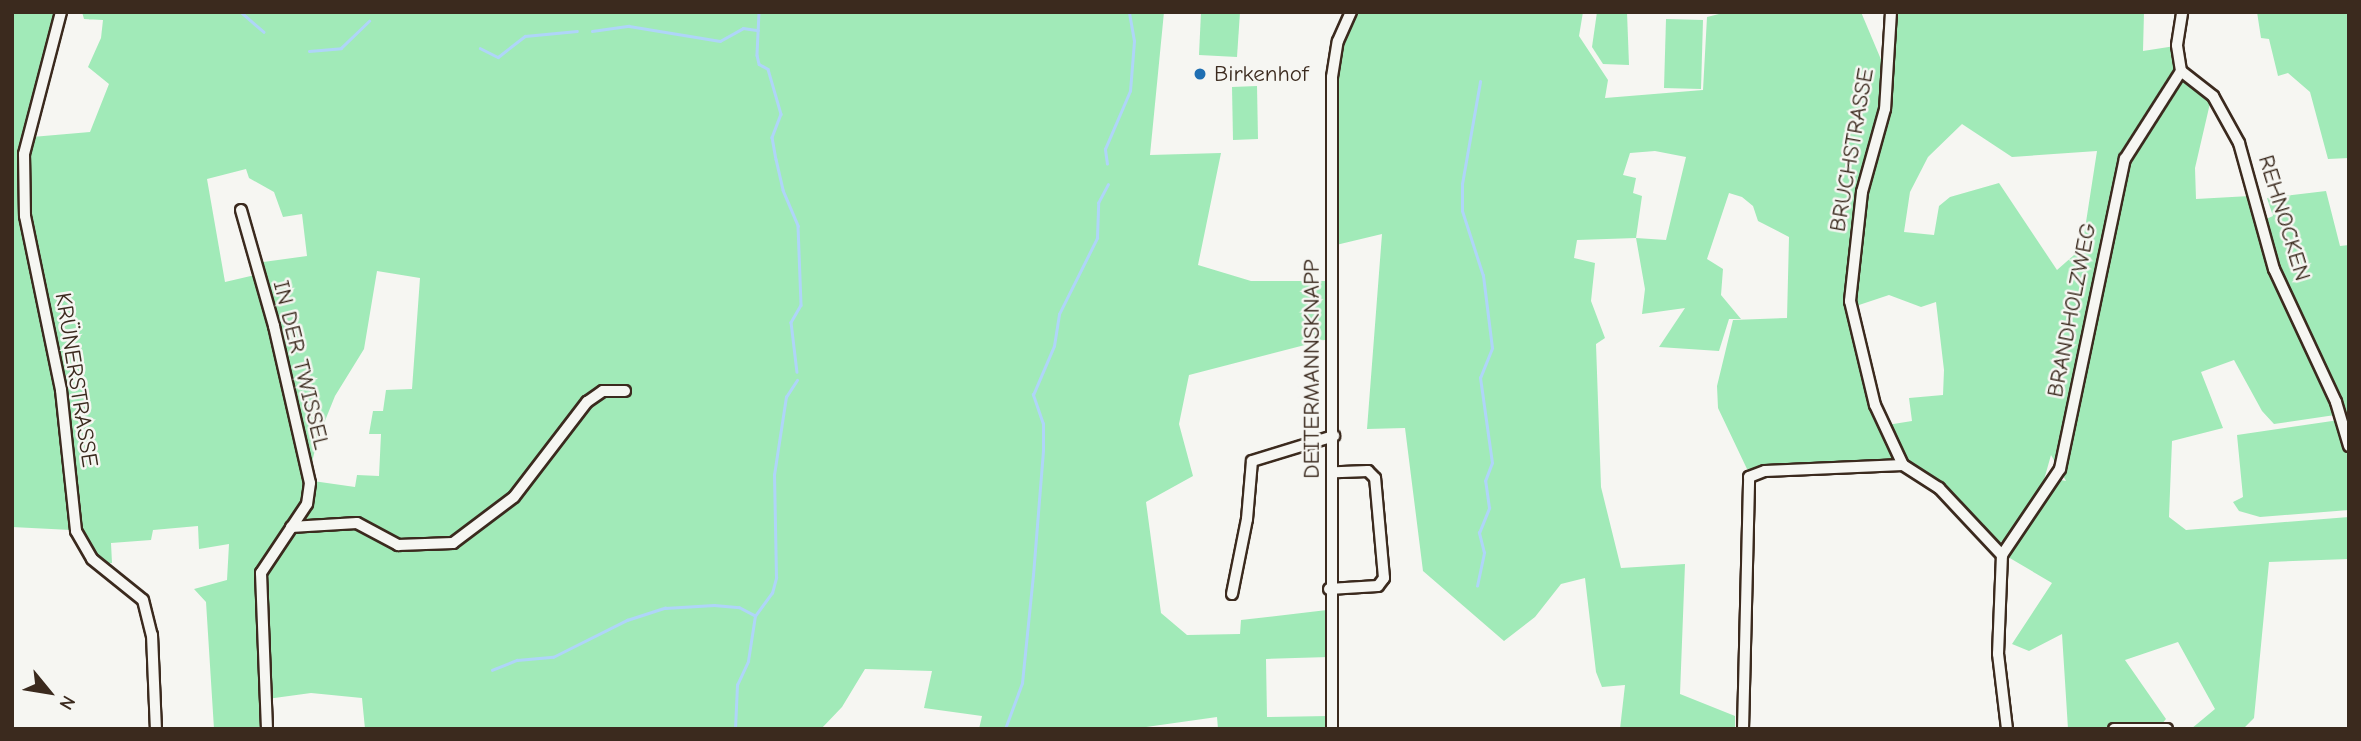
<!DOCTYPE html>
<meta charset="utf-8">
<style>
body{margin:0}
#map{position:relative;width:2361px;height:741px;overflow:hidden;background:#f6f6f2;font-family:"Comic Neue",sans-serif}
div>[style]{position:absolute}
.green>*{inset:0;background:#a1eab8}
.stream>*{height:2.5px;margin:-1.25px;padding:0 1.25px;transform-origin:1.25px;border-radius:1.25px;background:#afd5f8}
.roads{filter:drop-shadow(2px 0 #3b2a1e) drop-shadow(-2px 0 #3b2a1e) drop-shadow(0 2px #3b2a1e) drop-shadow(0 -2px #3b2a1e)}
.minor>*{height:10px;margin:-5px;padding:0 5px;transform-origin:5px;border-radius:5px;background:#f6f6f2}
.dots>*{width:19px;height:19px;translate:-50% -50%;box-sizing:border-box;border:4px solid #f6f6f2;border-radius:50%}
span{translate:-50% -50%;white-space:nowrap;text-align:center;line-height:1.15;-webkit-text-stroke:5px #f6f6f2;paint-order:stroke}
.poi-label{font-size:23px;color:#3b2a1e}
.left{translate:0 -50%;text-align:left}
.street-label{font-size:23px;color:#3b2a1e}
.frame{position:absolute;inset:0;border:14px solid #3b2a1e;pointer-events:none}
.north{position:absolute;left:14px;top:657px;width:70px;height:70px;-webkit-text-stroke:5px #f6f6f2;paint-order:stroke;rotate:120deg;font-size:19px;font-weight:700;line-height:28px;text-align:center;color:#3b2a1e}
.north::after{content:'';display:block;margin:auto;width:24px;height:32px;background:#3b2a1e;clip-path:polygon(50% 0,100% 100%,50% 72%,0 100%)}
</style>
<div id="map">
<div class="green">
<div style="clip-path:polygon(12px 12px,59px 12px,17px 184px,56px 382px,71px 530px,12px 527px)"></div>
<div style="clip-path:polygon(evenodd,82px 12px,1164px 12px,1150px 155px,1221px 153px,1198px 265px,1251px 281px,1331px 281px,1332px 338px,1189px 375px,1179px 424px,1193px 476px,1146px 502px,1161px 613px,1187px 635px,1240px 634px,1241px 620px,1327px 610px,1329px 657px,1266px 659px,1267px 717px,1329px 716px,1329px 729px,1218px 729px,1217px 717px,1132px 729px,979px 729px,982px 716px,924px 708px,932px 671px,865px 669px,842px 707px,821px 729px,365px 729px,362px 698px,311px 693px,267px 699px,264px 729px,214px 729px,206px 602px,194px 589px,227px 580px,229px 544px,199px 549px,198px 526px,153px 530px,151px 540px,111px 543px,112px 563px,103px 563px,89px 550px,79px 528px,64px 385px,25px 182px,32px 137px,90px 132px,109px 84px,88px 67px,101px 38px,103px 20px,84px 19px,82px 12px,246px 169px,249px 178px,274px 192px,283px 217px,302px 214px,307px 256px,256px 263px,309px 474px,318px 438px,335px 396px,364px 349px,377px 271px,420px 278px,412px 389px,386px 390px,383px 411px,373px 411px,369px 434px,381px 434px,379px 476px,357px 475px,355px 487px,313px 481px,307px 494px,272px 327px,255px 275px,225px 282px,207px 179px,246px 169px)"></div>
<div style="clip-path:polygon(1201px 12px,1240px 12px,1237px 57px,1199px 55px)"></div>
<div style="clip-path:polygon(evenodd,1354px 12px,1583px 12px,1579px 36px,1608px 80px,1605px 98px,1703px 90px,1707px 17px,1727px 12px,1861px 12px,1885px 69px,1847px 303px,1877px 420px,1894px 459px,1747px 469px,1718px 408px,1717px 386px,1733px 320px,1787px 318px,1789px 237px,1758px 221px,1753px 206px,1742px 197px,1729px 193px,1707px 259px,1723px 269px,1721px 295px,1741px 319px,1729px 319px,1719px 351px,1659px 347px,1685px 308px,1642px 314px,1645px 289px,1636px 238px,1577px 240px,1574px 258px,1595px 263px,1591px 301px,1605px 338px,1596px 344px,1601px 487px,1621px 568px,1685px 564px,1680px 694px,1735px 716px,1735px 729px,1620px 729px,1625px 685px,1602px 687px,1596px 672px,1585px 578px,1561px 584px,1535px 617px,1504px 641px,1423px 571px,1405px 428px,1367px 429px,1382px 234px,1336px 245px,1335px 78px,1354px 12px,1655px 151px,1686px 157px,1666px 240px,1636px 238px,1642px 196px,1633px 193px,1636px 178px,1623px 175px,1630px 153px,1655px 151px)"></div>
<div style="clip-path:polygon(1597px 12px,1627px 12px,1629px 65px,1603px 64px,1592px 47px)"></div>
<div style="clip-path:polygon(evenodd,1894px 12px,2144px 12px,2143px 51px,2175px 46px,2174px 71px,2181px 82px,2188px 80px,2211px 99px,2195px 168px,2196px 199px,2250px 196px,2281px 297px,2330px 397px,2335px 415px,2274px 424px,2262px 411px,2234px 360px,2201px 372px,2223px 428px,2172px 441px,2169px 517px,2186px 530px,2349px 517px,2349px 559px,2269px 562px,2254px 718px,2243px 729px,2191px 729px,2215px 709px,2178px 642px,2125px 660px,2166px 719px,2161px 725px,2068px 729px,2062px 634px,2029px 651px,2012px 644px,2052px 583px,2008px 557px,2061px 480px,2066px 481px,2051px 455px,2042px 487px,2010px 536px,1999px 543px,1932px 476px,1908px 462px,1887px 425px,1912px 421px,1909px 398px,1943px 395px,1944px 370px,1936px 302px,1921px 307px,1889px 295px,1853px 307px,1865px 185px,1890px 99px,1894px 12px,1962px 124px,2012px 157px,2097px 151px,2082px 248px,2057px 270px,1999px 183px,1950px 197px,1939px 206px,1934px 235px,1904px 232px,1910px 192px,1928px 157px,1962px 124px)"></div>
<div style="clip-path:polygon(2257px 12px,2349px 12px,2349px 158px,2328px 159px,2310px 92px,2288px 73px,2278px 76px,2269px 39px,2261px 38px)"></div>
<div style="clip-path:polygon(1666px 19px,1703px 20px,1701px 89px,1664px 88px)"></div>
<div style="clip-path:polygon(1257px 86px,1258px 139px,1233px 140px,1232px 87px)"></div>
<div style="clip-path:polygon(2326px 191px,2340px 246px,2349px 245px,2349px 434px,2278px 269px,2264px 220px,2273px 216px,2267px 198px)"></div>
<div style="clip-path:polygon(2339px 420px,2349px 457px,2349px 510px,2260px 517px,2239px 511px,2233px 502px,2243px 497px,2237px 435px)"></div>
</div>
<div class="stream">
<div style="left:241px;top:12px;width:30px;rotate:41deg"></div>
<div style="left:759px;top:12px;width:43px;rotate:92.7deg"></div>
<div style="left:757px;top:55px;width:9px;rotate:77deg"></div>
<div style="left:759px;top:64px;width:10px;rotate:29deg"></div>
<div style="left:768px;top:69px;width:47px;rotate:73.9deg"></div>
<div style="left:781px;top:114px;width:25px;rotate:111deg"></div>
<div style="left:772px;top:137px;width:22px;rotate:80deg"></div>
<div style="left:776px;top:159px;width:32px;rotate:77deg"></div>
<div style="left:783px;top:190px;width:39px;rotate:67deg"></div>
<div style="left:798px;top:226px;width:79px;rotate:87.8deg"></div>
<div style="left:801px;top:305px;width:20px;rotate:120deg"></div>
<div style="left:791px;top:322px;width:50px;rotate:83.2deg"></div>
<div style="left:592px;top:31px;width:37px;rotate:-8deg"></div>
<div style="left:629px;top:26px;width:92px;rotate:9.4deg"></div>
<div style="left:720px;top:41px;width:26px;rotate:-29deg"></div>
<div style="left:743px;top:28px;width:15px;rotate:8deg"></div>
<div style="left:480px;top:48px;width:20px;rotate:27deg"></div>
<div style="left:498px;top:57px;width:34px;rotate:-38deg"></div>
<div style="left:525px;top:36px;width:52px;rotate:-5.5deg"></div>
<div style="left:309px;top:51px;width:32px;rotate:-5deg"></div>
<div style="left:341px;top:48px;width:39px;rotate:-44deg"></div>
<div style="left:1107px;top:164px;width:15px;rotate:-98deg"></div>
<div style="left:1105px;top:149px;width:63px;rotate:-66.7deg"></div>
<div style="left:1130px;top:91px;width:50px;rotate:-85.4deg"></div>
<div style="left:1134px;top:41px;width:29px;rotate:-100deg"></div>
<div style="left:1477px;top:586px;width:34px;rotate:-78deg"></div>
<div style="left:1484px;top:553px;width:21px;rotate:-104deg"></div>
<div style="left:1479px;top:533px;width:27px;rotate:-68deg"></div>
<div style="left:1489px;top:508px;width:27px;rotate:-98deg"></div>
<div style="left:1485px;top:481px;width:19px;rotate:-69deg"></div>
<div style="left:1492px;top:463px;width:86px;rotate:-98deg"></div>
<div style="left:1480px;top:378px;width:32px;rotate:-68deg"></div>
<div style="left:1492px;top:348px;width:73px;rotate:-97.1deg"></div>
<div style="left:1483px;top:276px;width:68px;rotate:-107.9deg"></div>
<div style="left:1462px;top:211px;width:27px;rotate:-90deg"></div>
<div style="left:1462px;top:184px;width:104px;rotate:-80deg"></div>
<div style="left:492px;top:670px;width:27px;rotate:-22deg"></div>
<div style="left:517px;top:660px;width:36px;rotate:-5deg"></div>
<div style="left:553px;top:657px;width:83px;rotate:-26.6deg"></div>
<div style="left:627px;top:620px;width:40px;rotate:-18deg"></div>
<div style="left:665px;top:608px;width:49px;rotate:-3.5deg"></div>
<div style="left:714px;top:605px;width:25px;rotate:5deg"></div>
<div style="left:739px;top:607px;width:17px;rotate:28deg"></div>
<div style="left:735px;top:729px;width:44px;rotate:-87.4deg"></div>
<div style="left:737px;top:685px;width:26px;rotate:-65deg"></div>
<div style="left:748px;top:661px;width:46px;rotate:-81.2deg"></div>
<div style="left:755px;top:616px;width:29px;rotate:-54deg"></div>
<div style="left:772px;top:593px;width:16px;rotate:-75deg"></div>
<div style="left:776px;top:578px;width:103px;rotate:-91.1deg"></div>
<div style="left:774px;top:475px;width:79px;rotate:-81.3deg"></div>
<div style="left:786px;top:397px;width:20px;rotate:-57deg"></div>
<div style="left:1005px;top:729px;width:49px;rotate:-69.7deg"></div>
<div style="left:1022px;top:683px;width:109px;rotate:-84.2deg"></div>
<div style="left:1033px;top:575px;width:125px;rotate:-85.4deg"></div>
<div style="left:1043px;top:450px;width:26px;rotate:-90deg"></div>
<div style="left:1043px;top:424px;width:31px;rotate:-109deg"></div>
<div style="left:1033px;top:395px;width:53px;rotate:-66.8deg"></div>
<div style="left:1054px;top:346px;width:32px;rotate:-81deg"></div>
<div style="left:1059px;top:314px;width:85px;rotate:-63.4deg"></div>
<div style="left:1097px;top:238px;width:35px;rotate:-88deg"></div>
<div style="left:1098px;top:203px;width:21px;rotate:-62deg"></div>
</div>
<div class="roads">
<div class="minor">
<div style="left:61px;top:12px;width:147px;rotate:104.6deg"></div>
<div style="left:24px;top:154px;width:62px;rotate:89.1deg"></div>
<div style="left:25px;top:216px;width:178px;rotate:78.3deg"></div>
<div style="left:61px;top:390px;width:142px;rotate:83.9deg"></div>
<div style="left:76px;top:531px;width:32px;rotate:60deg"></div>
<div style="left:92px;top:559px;width:65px;rotate:38.8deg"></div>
<div style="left:143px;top:600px;width:36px;rotate:76deg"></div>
<div style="left:152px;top:635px;width:94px;rotate:87.6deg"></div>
<div style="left:1891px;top:12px;width:97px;rotate:93.5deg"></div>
<div style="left:1885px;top:109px;width:86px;rotate:105.5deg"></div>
<div style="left:1862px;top:192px;width:110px;rotate:96.3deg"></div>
<div style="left:1850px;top:301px;width:107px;rotate:76.5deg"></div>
<div style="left:1875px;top:405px;width:66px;rotate:65deg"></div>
<div style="left:2181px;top:71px;width:41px;rotate:38deg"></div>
<div style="left:2213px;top:96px;width:54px;rotate:61deg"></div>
<div style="left:2239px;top:143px;width:131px;rotate:74.5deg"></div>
<div style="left:2274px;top:269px;width:147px;rotate:65deg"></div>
<div style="left:2336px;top:402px;width:46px;rotate:73.5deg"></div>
<div style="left:2181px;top:71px;width:26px;rotate:-99deg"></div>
<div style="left:2177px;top:45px;width:33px;rotate:-81deg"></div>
<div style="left:241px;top:210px;width:121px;rotate:74.1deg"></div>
<div style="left:274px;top:326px;width:161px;rotate:77.1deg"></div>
<div style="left:310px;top:483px;width:21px;rotate:98deg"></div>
<div style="left:307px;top:504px;width:83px;rotate:123.7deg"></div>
<div style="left:261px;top:573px;width:156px;rotate:87.8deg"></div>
<div style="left:291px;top:527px;width:66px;rotate:-3.5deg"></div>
<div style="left:357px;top:523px;width:47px;rotate:28.2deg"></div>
<div style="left:398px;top:545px;width:55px;rotate:-2.1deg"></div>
<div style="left:453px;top:543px;width:76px;rotate:-37deg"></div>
<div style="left:514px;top:497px;width:120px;rotate:-52.5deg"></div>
<div style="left:587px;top:402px;width:19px;rotate:-35deg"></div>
<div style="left:603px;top:391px;width:22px"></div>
<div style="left:1329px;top:589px;width:49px;rotate:-3.5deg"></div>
<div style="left:1378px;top:586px;width:10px;rotate:-53deg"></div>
<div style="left:1384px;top:578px;width:100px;rotate:-95.1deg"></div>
<div style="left:1375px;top:478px;width:10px;rotate:-135deg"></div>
<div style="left:1368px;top:471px;width:33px;rotate:178deg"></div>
<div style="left:1232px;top:594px;width:76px;rotate:-78.7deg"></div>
<div style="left:1247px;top:519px;width:58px;rotate:-85.1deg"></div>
<div style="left:1252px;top:461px;width:86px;rotate:-17deg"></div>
<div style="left:1332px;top:729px;width:652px;rotate:-90deg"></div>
<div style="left:1332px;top:77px;width:36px;rotate:-81deg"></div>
<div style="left:1338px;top:41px;width:32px;rotate:-66deg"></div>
<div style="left:1743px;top:729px;width:252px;rotate:-88.6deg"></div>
<div style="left:1749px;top:477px;width:17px;rotate:-21deg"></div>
<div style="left:1765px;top:471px;width:138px;rotate:-2.5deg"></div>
<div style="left:1903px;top:465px;width:43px;rotate:32.6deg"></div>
<div style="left:1939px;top:488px;width:92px;rotate:46.8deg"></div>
<div style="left:2007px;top:729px;width:76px;rotate:-96.8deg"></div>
<div style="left:1998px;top:654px;width:99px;rotate:-87.7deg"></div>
<div style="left:2002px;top:555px;width:104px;rotate:-56deg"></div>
<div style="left:2060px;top:469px;width:317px;rotate:-78.2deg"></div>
<div style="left:2125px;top:159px;width:104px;rotate:-57.5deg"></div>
<div style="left:2114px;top:729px;width:53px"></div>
</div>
</div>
<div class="dots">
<div style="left:1200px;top:74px;background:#1f6fb2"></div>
</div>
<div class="poi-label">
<span class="left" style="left:1214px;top:74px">Birkenhof</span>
</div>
<div class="street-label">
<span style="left:1852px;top:150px;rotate:-80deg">BRUCHSTRASSE</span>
<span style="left:2284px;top:218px;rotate:73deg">REHNOCKEN</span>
<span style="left:2072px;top:310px;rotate:-79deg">BRANDHOLZWEG</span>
<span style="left:301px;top:365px;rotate:76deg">IN DER TWISSEL</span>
<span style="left:1312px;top:369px;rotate:-90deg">DEITERMANNSKNAPP</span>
<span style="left:76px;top:380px;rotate:81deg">KRÜNERSTRASSE</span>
</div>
<div class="frame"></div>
<div class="north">N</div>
</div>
